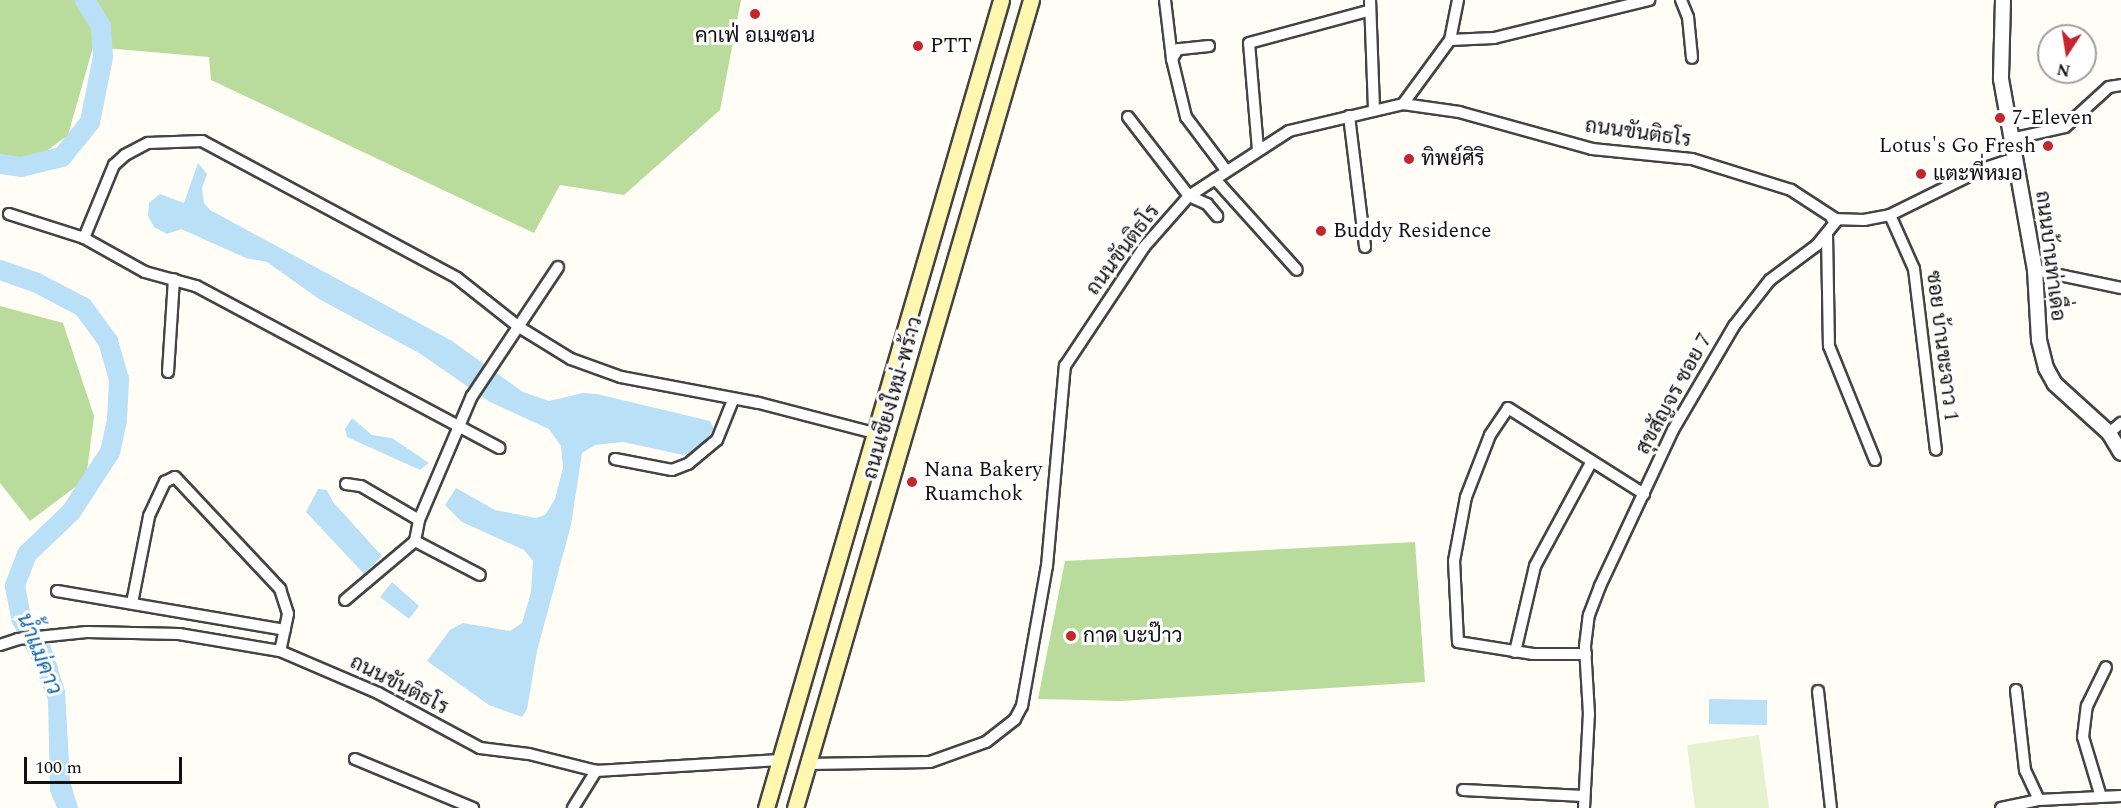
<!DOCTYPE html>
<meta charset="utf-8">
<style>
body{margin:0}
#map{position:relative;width:2121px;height:808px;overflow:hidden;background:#fffdf5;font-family:Spectral,Sarabun,serif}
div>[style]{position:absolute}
.forest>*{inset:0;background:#b9dc9c}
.pitch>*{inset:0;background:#e6f2cf}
.water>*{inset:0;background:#b9e0f7}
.river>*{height:20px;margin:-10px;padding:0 10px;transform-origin:10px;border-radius:10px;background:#b9e0f7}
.roads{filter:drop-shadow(2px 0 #444) drop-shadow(-2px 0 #444) drop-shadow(0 2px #444) drop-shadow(0 -2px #444)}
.minor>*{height:10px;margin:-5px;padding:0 5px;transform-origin:5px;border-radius:5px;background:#fff}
.tertiary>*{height:14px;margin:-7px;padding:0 7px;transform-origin:7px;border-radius:7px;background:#fff}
.secondary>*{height:15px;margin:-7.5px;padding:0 7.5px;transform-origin:7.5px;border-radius:7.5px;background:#fff6b0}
.dots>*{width:16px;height:16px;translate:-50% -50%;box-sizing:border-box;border:3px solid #fff;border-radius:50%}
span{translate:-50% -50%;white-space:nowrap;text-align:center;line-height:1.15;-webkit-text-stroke:6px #fff;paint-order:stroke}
.poi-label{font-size:21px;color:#111}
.left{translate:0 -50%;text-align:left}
.right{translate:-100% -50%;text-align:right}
.street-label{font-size:21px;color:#111}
.water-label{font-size:22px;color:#1768a6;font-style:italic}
.north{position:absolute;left:2037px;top:24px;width:60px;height:60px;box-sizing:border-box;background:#fff;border:2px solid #a0a0a0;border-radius:50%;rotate:192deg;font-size:16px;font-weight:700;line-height:24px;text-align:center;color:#111}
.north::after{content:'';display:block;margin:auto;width:21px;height:27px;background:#c4262e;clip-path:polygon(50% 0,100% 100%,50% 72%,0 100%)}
.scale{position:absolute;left:24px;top:757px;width:158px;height:27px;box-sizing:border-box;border:3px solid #111;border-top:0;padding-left:8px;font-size:18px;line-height:21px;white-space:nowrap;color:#111;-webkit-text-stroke:4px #fff;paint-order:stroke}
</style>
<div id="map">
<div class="forest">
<div style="clip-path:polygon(0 0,741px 0,720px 110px,624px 195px,560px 185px,534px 233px,211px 80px,209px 57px,93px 47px,68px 135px,36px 159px,0 158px)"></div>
<div style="clip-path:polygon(0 306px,63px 323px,94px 416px,86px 479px,30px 521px,0 483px)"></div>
<div style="clip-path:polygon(1415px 542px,1425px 682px,1121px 701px,1038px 699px,1065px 561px)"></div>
</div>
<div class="pitch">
<div style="clip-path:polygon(1759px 735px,1769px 808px,1695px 808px,1687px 745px)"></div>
</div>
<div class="water">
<div style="clip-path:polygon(198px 163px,207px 174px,202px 188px,204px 203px,210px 210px,452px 341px,523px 392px,549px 401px,583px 393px,597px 394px,710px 421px,714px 429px,697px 451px,683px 455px,623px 442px,595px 445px,582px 453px,571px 525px,537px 651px,527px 709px,522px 717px,489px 705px,427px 661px,450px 630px,463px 623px,510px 631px,522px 623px,531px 592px,533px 561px,524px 550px,462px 522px,445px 505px,456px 488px,495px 510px,536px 518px,545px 515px,555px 499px,563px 468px,561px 446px,549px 429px,490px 402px,419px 353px,319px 299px,267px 262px,246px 258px,181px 229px,167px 234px,154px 227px,148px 216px,149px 203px,160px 194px,184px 203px)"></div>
<div style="clip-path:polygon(352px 418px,372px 435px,392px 438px,429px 463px,420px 470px,347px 437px,345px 429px)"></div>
<div style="clip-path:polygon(318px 489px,327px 490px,333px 502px,382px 556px,364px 574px,306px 512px)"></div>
<div style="clip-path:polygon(392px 582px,419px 606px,409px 619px,380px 597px)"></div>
<div style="clip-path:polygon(50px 644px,65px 691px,70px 781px,78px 808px,57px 808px,50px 791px,48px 700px,28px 649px)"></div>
<div style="clip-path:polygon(1709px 699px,1767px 700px,1767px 725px,1709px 724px)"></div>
</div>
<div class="river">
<div style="left:0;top:164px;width:21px;rotate:8deg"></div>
<div style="left:21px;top:167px;width:42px;rotate:-13.7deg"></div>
<div style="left:62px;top:157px;width:45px;rotate:-51.3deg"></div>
<div style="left:90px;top:122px;width:66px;rotate:-78.7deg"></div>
<div style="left:103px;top:57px;width:31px;rotate:-94deg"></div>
<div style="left:101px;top:26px;width:31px;rotate:-122deg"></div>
<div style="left:0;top:270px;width:39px;rotate:19deg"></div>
<div style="left:37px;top:283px;width:52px;rotate:27.6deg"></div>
<div style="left:83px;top:307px;width:42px;rotate:53.7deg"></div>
<div style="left:108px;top:341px;width:40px;rotate:74deg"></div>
<div style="left:119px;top:379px;width:41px;rotate:92.8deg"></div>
<div style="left:117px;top:420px;width:33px;rotate:102deg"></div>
<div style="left:110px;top:452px;width:72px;rotate:123deg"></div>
<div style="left:71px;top:512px;width:61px;rotate:136.3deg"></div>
<div style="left:27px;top:554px;width:34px;rotate:111deg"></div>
<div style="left:15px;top:586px;width:33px;rotate:79deg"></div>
<div style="left:21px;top:618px;width:58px;rotate:62.1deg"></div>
</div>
<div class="roads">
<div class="minor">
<div style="left:1165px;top:0;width:59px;rotate:83.2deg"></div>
<div style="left:1370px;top:0;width:110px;rotate:87.9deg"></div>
<div style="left:1681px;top:0;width:18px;rotate:68deg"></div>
<div style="left:1688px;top:17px;width:41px;rotate:84.4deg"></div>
<div style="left:1450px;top:40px;width:44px;rotate:-2.6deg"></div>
<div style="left:1494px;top:38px;width:160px;rotate:-13.8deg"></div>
<div style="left:1209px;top:46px;width:31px;rotate:174deg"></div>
<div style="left:1178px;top:49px;width:12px;rotate:121deg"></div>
<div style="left:1172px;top:59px;width:60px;rotate:76.4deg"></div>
<div style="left:1186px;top:117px;width:66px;rotate:53deg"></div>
<div style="left:1403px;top:104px;width:79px;rotate:-53.7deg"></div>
<div style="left:1450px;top:40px;width:41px;rotate:-78.7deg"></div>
<div style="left:1349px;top:116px;width:132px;rotate:83deg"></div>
<div style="left:1128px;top:117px;width:100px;rotate:52.3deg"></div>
<div style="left:1189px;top:196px;width:20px;rotate:24deg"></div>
<div style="left:1207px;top:204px;width:16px;rotate:50deg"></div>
<div style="left:2011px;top:139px;width:55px;rotate:-12.5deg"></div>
<div style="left:2065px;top:127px;width:59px;rotate:-42.3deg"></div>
<div style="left:2109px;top:87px;width:12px;rotate:-9deg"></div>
<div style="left:1258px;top:150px;width:107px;rotate:-94.8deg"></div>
<div style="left:1249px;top:43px;width:123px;rotate:-15.1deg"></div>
<div style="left:1215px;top:179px;width:122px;rotate:48deg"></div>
<div style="left:9px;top:214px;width:79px;rotate:17.7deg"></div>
<div style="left:84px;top:238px;width:70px;rotate:29.1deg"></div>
<div style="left:145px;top:272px;width:53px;rotate:15.4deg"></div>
<div style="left:196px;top:286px;width:344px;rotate:28.1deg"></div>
<div style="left:1890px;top:215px;width:59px;rotate:66deg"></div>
<div style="left:1914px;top:269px;width:182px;rotate:83.1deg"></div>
<div style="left:1832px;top:219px;width:32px;rotate:2deg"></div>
<div style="left:1864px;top:220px;width:26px;rotate:-11deg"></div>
<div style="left:1890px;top:215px;width:106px;rotate:-26.3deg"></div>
<div style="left:1985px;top:168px;width:32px;rotate:-18deg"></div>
<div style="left:1827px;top:234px;width:112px;rotate:89deg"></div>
<div style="left:1829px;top:346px;width:123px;rotate:68deg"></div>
<div style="left:84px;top:238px;width:79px;rotate:-67.7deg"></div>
<div style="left:114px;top:165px;width:15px;rotate:-42deg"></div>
<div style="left:125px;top:155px;width:26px;rotate:-28deg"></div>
<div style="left:148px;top:143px;width:54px;rotate:-2.1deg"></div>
<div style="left:202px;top:141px;width:289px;rotate:28.2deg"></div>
<div style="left:457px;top:278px;width:79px;rotate:38.3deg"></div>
<div style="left:519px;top:327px;width:61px;rotate:31.6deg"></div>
<div style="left:571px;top:359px;width:53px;rotate:19.8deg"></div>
<div style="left:621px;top:377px;width:140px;rotate:10.7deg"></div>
<div style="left:759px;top:403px;width:119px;rotate:14.6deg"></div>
<div style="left:2035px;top:270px;width:88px;rotate:11.8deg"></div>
<div style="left:168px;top:372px;width:93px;rotate:-86.3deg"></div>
<div style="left:2109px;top:433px;width:16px;rotate:-40deg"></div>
<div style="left:615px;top:459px;width:58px;rotate:10.9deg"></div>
<div style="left:672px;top:470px;width:17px;rotate:-21deg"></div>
<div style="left:688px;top:464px;width:38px;rotate:-40deg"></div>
<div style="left:717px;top:440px;width:43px;rotate:-68.2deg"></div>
<div style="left:346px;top:484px;width:15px;rotate:8deg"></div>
<div style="left:361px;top:486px;width:67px;rotate:30.4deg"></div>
<div style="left:415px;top:541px;width:73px;rotate:27.6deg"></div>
<div style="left:57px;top:591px;width:231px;rotate:9.7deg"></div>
<div style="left:345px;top:600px;width:92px;rotate:-40.1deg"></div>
<div style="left:415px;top:541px;width:21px;rotate:-79deg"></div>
<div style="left:419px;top:520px;width:135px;rotate:-66.9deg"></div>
<div style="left:472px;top:396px;width:155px;rotate:-56.3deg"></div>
<div style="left:132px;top:603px;width:89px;rotate:-78.9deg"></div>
<div style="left:149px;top:516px;width:38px;rotate:-65deg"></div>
<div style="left:165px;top:482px;width:11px;rotate:-27deg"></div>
<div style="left:175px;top:477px;width:154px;rotate:46.8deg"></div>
<div style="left:280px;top:589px;width:26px;rotate:72deg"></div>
<div style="left:288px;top:614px;width:38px;rotate:102deg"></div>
<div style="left:0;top:645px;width:19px;rotate:-18deg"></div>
<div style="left:18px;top:639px;width:69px;rotate:-5.8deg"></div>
<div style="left:87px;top:632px;width:92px;rotate:1.2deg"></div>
<div style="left:179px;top:634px;width:102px;rotate:9.6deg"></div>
<div style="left:280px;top:651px;width:107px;rotate:23.2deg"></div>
<div style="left:378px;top:693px;width:116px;rotate:28.3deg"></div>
<div style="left:480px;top:748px;width:49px;rotate:7deg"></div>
<div style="left:529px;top:754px;width:69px;rotate:14.2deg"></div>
<div style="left:596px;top:771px;width:184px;rotate:-3.4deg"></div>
<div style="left:1515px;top:652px;width:88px;rotate:-76.9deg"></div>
<div style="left:1535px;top:566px;width:119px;rotate:-61.5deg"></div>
<div style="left:1586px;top:654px;width:53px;rotate:180deg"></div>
<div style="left:1533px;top:654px;width:76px;rotate:-170.9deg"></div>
<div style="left:1458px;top:642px;width:81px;rotate:-92.8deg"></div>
<div style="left:1454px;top:561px;width:65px;rotate:-79.4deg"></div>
<div style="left:1466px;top:497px;width:66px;rotate:-68.8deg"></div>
<div style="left:1490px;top:435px;width:32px;rotate:-56deg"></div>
<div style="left:1508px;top:408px;width:161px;rotate:32.3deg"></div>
<div style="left:2016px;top:690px;width:81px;rotate:83.6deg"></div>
<div style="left:2025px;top:770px;width:33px;rotate:65deg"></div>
<div style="left:1818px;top:691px;width:118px;rotate:83.7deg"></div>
<div style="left:355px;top:759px;width:128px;rotate:22.6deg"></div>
<div style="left:808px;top:764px;width:122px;rotate:-0.9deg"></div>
<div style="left:930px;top:762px;width:59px;rotate:-19.7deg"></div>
<div style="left:986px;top:742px;width:37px;rotate:-38deg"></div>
<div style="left:1015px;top:719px;width:15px;rotate:-62deg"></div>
<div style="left:1022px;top:706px;width:142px;rotate:-79.9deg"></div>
<div style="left:1047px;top:566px;width:201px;rotate:-84.9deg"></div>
<div style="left:1065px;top:366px;width:143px;rotate:-56.4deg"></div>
<div style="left:1144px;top:247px;width:68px;rotate:-48.6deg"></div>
<div style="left:1189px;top:196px;width:119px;rotate:-33deg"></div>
<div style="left:1289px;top:131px;width:117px;rotate:-13.3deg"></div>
<div style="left:1403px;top:104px;width:57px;rotate:8.1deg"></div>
<div style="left:1459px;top:112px;width:138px;rotate:15.5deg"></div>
<div style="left:1592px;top:149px;width:100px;rotate:5.7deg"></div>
<div style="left:1692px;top:159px;width:104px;rotate:17.4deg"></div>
<div style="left:1791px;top:190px;width:55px;rotate:33.1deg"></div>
<div style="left:1463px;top:790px;width:121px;rotate:2.8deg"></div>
<div style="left:2101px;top:797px;width:63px;rotate:-106.7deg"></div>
<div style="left:2083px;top:737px;width:31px;rotate:-83deg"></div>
<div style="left:2087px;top:706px;width:43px;rotate:-64deg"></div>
<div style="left:573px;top:808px;width:44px;rotate:-58.1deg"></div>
<div style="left:1584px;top:808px;width:94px;rotate:-87deg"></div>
<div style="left:1589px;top:714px;width:68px;rotate:-93.4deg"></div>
<div style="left:1585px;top:646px;width:31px;rotate:-83deg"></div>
<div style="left:1589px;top:615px;width:31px;rotate:-69deg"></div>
<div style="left:1600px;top:586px;width:172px;rotate:-64.9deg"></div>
<div style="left:1673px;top:430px;width:121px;rotate:-59.6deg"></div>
<div style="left:1734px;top:326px;width:58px;rotate:-52deg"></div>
<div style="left:1770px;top:280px;width:59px;rotate:-36.7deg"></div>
<div style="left:1817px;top:245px;width:32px;rotate:-51deg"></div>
<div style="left:2001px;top:808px;width:39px;rotate:-12deg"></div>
<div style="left:2039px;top:800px;width:82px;rotate:-2.8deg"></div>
</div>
<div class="tertiary">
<div style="left:2003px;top:0;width:79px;rotate:91.5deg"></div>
<div style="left:2001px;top:79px;width:194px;rotate:79.9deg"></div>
<div style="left:2035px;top:270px;width:70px;rotate:86.7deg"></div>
<div style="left:2039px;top:340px;width:29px;rotate:76deg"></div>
<div style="left:2046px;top:368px;width:18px;rotate:61deg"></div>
<div style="left:2055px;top:384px;width:73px;rotate:42.2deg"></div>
<div style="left:2109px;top:433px;width:23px;rotate:59deg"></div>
</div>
<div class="secondary">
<div style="left:766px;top:808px;width:841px;rotate:-73.78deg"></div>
<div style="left:795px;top:808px;width:842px;rotate:-73.72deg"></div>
</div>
</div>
<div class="dots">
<div style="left:755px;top:14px;background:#c4262e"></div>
<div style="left:918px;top:46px;background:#c4262e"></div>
<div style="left:2000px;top:118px;background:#c4262e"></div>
<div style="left:2048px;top:146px;background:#c4262e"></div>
<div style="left:1409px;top:159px;background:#c4262e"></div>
<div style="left:1921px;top:174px;background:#c4262e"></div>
<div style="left:1321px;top:231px;background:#c4262e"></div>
<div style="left:912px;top:482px;background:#c4262e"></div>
<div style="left:1071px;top:636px;background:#c4262e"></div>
</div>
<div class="poi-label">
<span style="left:755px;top:36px">คาเฟ่ อเมซอน</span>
<span class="left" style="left:930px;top:46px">PTT</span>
<span class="left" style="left:2012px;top:118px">7-Eleven</span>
<span class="right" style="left:2036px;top:146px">Lotus's Go Fresh</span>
<span class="left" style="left:1421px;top:159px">ทิพย์ศิริ</span>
<span class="left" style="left:1933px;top:174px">แตะพี่หมอ</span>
<span class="left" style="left:1333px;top:231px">Buddy Residence</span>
<span class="left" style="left:924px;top:482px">Nana Bakery<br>Ruamchok</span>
<span class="left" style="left:1083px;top:636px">กาด บะป๊าว</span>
</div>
<div class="street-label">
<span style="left:1638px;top:133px;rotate:8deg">ถนนขันติธโร</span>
<span style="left:1123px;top:250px;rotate:-53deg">ถนนขันติธโร</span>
<span style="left:2050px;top:256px;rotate:83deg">ถนนบ้านท่าเดื่อ</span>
<span style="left:1942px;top:346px;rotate:83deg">ซอย บ้านขะจาว 1</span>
<span style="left:1674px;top:394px;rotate:-61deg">สุขสัญจร ซอย 7</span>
<span style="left:893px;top:398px;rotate:-74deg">ถนนเชียงใหม่-พร้าว</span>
<span style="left:399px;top:685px;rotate:27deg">ถนนขันติธโร</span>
</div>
<div class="water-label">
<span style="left:39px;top:654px;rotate:68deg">น้ำแม่คาว</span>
</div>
<div class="north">N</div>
<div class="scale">100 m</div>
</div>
